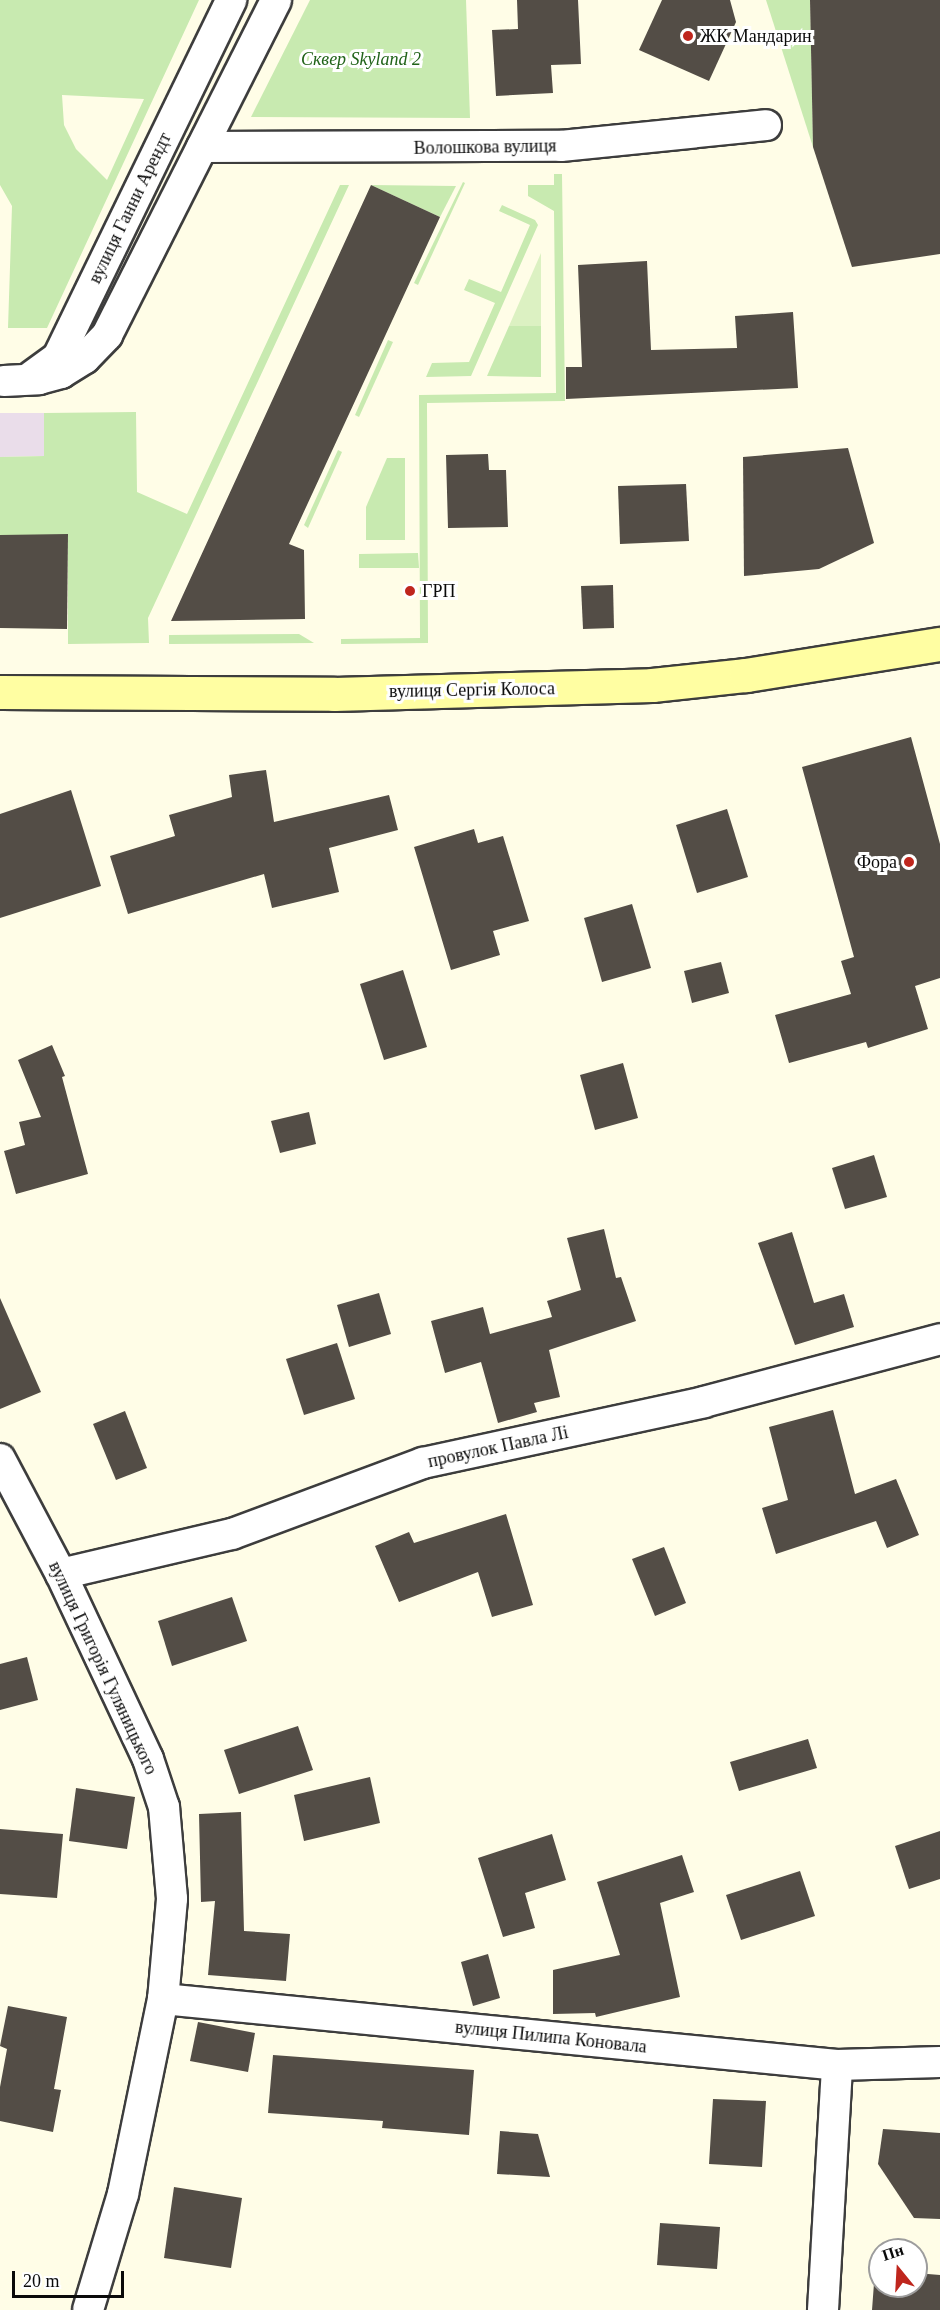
<!DOCTYPE html>
<meta charset="utf-8">
<style>
body{margin:0}
#map{position:relative;width:940px;height:2310px;overflow:hidden;background:#fffde7;font-family:Georgia,serif}
div>[style]{position:absolute}
.industrial>*{inset:0;background:#eaddea}
.green>*{inset:0;background:#c8eab0}
.pitch>*{inset:0;background:#dcf1c2}
.building>*{inset:0;background:#534d46}
.roads{filter:drop-shadow(2px 0 #3d3d3d) drop-shadow(-2px 0 #3d3d3d) drop-shadow(0 2px #3d3d3d) drop-shadow(0 -2px #3d3d3d)}
.street>*{height:30px;margin:-15px;padding:0 15px;transform-origin:15px;border-radius:15px;background:#fff}
.secondary>*{height:33px;margin:-16.5px;padding:0 16.5px;transform-origin:16.5px;border-radius:16.5px;background:#fffea2}
.dots>*{width:16px;height:16px;translate:-50% -50%;box-sizing:border-box;border:3px solid #fff;border-radius:50%}
span{translate:-50% -50%;white-space:nowrap;text-align:center;line-height:1.15;-webkit-text-stroke:6px #fff;paint-order:stroke}
.poi-label{font-size:18px;color:#0a0a0a}
.left{translate:0 -50%;text-align:left}
.right{translate:-100% -50%;text-align:right}
.park-label{font-size:18px;color:#216319;font-style:italic}
.street-label{font-size:18px;color:#0a0a0a}
.north{position:absolute;left:868px;top:2238px;width:60px;height:60px;box-sizing:border-box;background:#fff;border:2px solid #9d9d9d;border-radius:50%;rotate:342deg;font-size:16px;font-weight:700;line-height:24px;text-align:center;color:#0a0a0a}
.north::after{content:'';display:block;margin:auto;width:21px;height:27px;background:#bf261d;clip-path:polygon(50% 0,100% 100%,50% 72%,0 100%)}
.scale{position:absolute;left:12px;top:2271px;width:112px;height:27px;box-sizing:border-box;border:3px solid #0a0a0a;border-top:0;padding-left:8px;font-size:18px;line-height:21px;white-space:nowrap;color:#0a0a0a;-webkit-text-stroke:4px #fff;paint-order:stroke}
</style>
<div id="map">
<div class="industrial">
<div style="clip-path:polygon(0 413px,44px 413px,44px 456px,0 457px)"></div>
</div>
<div class="green">
<div style="clip-path:polygon(evenodd,0 0,199px 0,47px 328px,8px 328px,12px 206px,0 185px,0 0,62px 95px,144px 99px,107px 180px,76px 149px,64px 125px,62px 95px)"></div>
<div style="clip-path:polygon(310px 0,466px 0,470px 118px,251px 117px)"></div>
<div style="clip-path:polygon(766px 0,810px 0,813px 147px)"></div>
<div style="clip-path:polygon(554px 174px,562px 174px,565px 401px,427px 403px,428px 643px,341px 644px,341px 639px,420px 638px,419px 395px,556px 393px,554px 211px,528px 196px,528px 185px,554px 185px)"></div>
<div style="clip-path:polygon(463px 182px,465px 183px,418px 285px,414px 283px)"></div>
<div style="clip-path:polygon(340px 185px,349px 185px,148px 618px,149px 643px,68px 644px,68px 535px,0 535px,0 457px,44px 456px,44px 413px,136px 412px,137px 492px,187px 514px)"></div>
<div style="clip-path:polygon(371px 185px,456px 186px,440px 217px)"></div>
<div style="clip-path:polygon(502px 205px,535px 220px,538px 225px,471px 376px,426px 377px,432px 363px,469px 362px,495px 303px,464px 290px,469px 279px,501px 292px,530px 225px,499px 211px)"></div>
<div style="clip-path:polygon(509px 326px,541px 326px,541px 377px,487px 376px)"></div>
<div style="clip-path:polygon(388px 340px,393px 342px,359px 417px,355px 415px)"></div>
<div style="clip-path:polygon(338px 450px,342px 452px,308px 528px,304px 525px)"></div>
<div style="clip-path:polygon(387px 458px,405px 458px,405px 540px,366px 540px,366px 507px)"></div>
<div style="clip-path:polygon(418px 553px,419px 568px,359px 568px,359px 554px)"></div>
<div style="clip-path:polygon(299px 634px,314px 643px,169px 644px,169px 635px)"></div>
</div>
<div class="pitch">
<div style="clip-path:polygon(541px 253px,541px 326px,509px 326px)"></div>
</div>
<div class="building">
<div style="clip-path:polygon(517px 0,578px 0,581px 64px,551px 65px,553px 93px,496px 96px,492px 30px,518px 29px)"></div>
<div style="clip-path:polygon(662px 0,730px 0,736px 22px,709px 81px,639px 50px)"></div>
<div style="clip-path:polygon(810px 0,940px 0,940px 254px,852px 267px,813px 147px)"></div>
<div style="clip-path:polygon(371px 185px,440px 217px,289px 544px,304px 550px,305px 619px,171px 621px)"></div>
<div style="clip-path:polygon(647px 261px,651px 350px,737px 348px,735px 316px,793px 312px,798px 388px,566px 399px,566px 367px,582px 367px,578px 265px)"></div>
<div style="clip-path:polygon(848px 448px,874px 543px,819px 569px,744px 576px,743px 457px)"></div>
<div style="clip-path:polygon(488px 454px,489px 470px,506px 470px,508px 527px,448px 528px,446px 455px)"></div>
<div style="clip-path:polygon(686px 484px,689px 541px,620px 544px,618px 486px)"></div>
<div style="clip-path:polygon(68px 534px,67px 629px,0 628px,0 535px)"></div>
<div style="clip-path:polygon(613px 585px,614px 628px,583px 629px,581px 586px)"></div>
<div style="clip-path:polygon(911px 737px,940px 844px,940px 978px,915px 986px,928px 1029px,868px 1048px,866px 1042px,789px 1063px,775px 1015px,851px 994px,841px 961px,854px 957px,802px 767px)"></div>
<div style="clip-path:polygon(266px 770px,274px 822px,389px 795px,398px 830px,329px 848px,339px 892px,272px 908px,264px 874px,128px 914px,110px 856px,175px 836px,169px 815px,232px 797px,229px 775px)"></div>
<div style="clip-path:polygon(71px 790px,101px 886px,0 918px,0 814px)"></div>
<div style="clip-path:polygon(727px 809px,748px 877px,697px 893px,676px 825px)"></div>
<div style="clip-path:polygon(474px 829px,478px 843px,503px 836px,529px 921px,493px 931px,500px 955px,451px 970px,414px 847px)"></div>
<div style="clip-path:polygon(632px 904px,651px 968px,602px 982px,584px 918px)"></div>
<div style="clip-path:polygon(721px 962px,729px 993px,692px 1003px,684px 971px)"></div>
<div style="clip-path:polygon(403px 970px,427px 1047px,384px 1060px,360px 984px)"></div>
<div style="clip-path:polygon(52px 1045px,65px 1076px,62px 1077px,88px 1174px,16px 1194px,4px 1151px,25px 1145px,19px 1122px,41px 1117px,18px 1060px)"></div>
<div style="clip-path:polygon(623px 1063px,638px 1118px,595px 1130px,580px 1075px)"></div>
<div style="clip-path:polygon(309px 1112px,316px 1144px,280px 1153px,271px 1121px)"></div>
<div style="clip-path:polygon(874px 1155px,887px 1197px,845px 1209px,832px 1168px)"></div>
<div style="clip-path:polygon(604px 1229px,616px 1278px,621px 1277px,636px 1321px,549px 1350px,560px 1397px,534px 1403px,537px 1412px,498px 1423px,481px 1362px,445px 1373px,431px 1321px,483px 1307px,490px 1334px,552px 1317px,547px 1301px,581px 1290px,567px 1238px)"></div>
<div style="clip-path:polygon(792px 1232px,814px 1303px,844px 1294px,854px 1327px,795px 1345px,758px 1243px)"></div>
<div style="clip-path:polygon(379px 1293px,391px 1334px,349px 1347px,337px 1305px)"></div>
<div style="clip-path:polygon(0 1298px,41px 1392px,0 1409px)"></div>
<div style="clip-path:polygon(337px 1343px,355px 1399px,304px 1415px,286px 1359px)"></div>
<div style="clip-path:polygon(833px 1410px,855px 1494px,896px 1479px,919px 1535px,887px 1548px,876px 1521px,776px 1554px,762px 1508px,788px 1500px,769px 1427px)"></div>
<div style="clip-path:polygon(125px 1411px,147px 1468px,116px 1480px,93px 1424px)"></div>
<div style="clip-path:polygon(506px 1514px,533px 1605px,492px 1617px,478px 1572px,399px 1602px,375px 1546px,409px 1532px,414px 1543px)"></div>
<div style="clip-path:polygon(664px 1547px,686px 1603px,655px 1616px,632px 1559px)"></div>
<div style="clip-path:polygon(232px 1597px,247px 1641px,172px 1666px,158px 1621px)"></div>
<div style="clip-path:polygon(27px 1657px,38px 1700px,0 1710px,0 1664px)"></div>
<div style="clip-path:polygon(298px 1726px,313px 1770px,239px 1794px,224px 1750px)"></div>
<div style="clip-path:polygon(808px 1739px,817px 1768px,739px 1791px,730px 1762px)"></div>
<div style="clip-path:polygon(370px 1777px,380px 1823px,304px 1841px,294px 1795px)"></div>
<div style="clip-path:polygon(76px 1788px,135px 1797px,127px 1849px,69px 1841px)"></div>
<div style="clip-path:polygon(241px 1812px,244px 1931px,290px 1934px,286px 1981px,208px 1975px,215px 1901px,201px 1902px,199px 1814px)"></div>
<div style="clip-path:polygon(0 1829px,63px 1834px,57px 1898px,0 1894px)"></div>
<div style="clip-path:polygon(940px 1831px,940px 1879px,909px 1889px,895px 1846px)"></div>
<div style="clip-path:polygon(552px 1834px,566px 1880px,525px 1893px,535px 1928px,503px 1937px,478px 1858px)"></div>
<div style="clip-path:polygon(682px 1855px,694px 1892px,660px 1903px,680px 1997px,596px 2017px,595px 2013px,553px 2014px,553px 1970px,620px 1955px,597px 1882px)"></div>
<div style="clip-path:polygon(800px 1871px,815px 1916px,741px 1940px,726px 1895px)"></div>
<div style="clip-path:polygon(488px 1954px,500px 1998px,473px 2006px,461px 1962px)"></div>
<div style="clip-path:polygon(8px 2006px,67px 2017px,54px 2089px,61px 2090px,53px 2132px,0 2121px,0 2087px,7px 2049px,0 2046px)"></div>
<div style="clip-path:polygon(198px 2022px,255px 2033px,248px 2072px,190px 2061px)"></div>
<div style="clip-path:polygon(273px 2055px,474px 2070px,469px 2135px,382px 2128px,383px 2121px,268px 2113px)"></div>
<div style="clip-path:polygon(713px 2099px,766px 2101px,762px 2167px,709px 2164px)"></div>
<div style="clip-path:polygon(883px 2129px,940px 2133px,940px 2219px,914px 2218px,878px 2164px)"></div>
<div style="clip-path:polygon(500px 2131px,538px 2134px,550px 2177px,497px 2174px)"></div>
<div style="clip-path:polygon(174px 2187px,242px 2198px,231px 2268px,164px 2258px)"></div>
<div style="clip-path:polygon(660px 2223px,720px 2227px,717px 2269px,657px 2265px)"></div>
<div style="clip-path:polygon(875px 2270px,880px 2270px,880px 2286px,916px 2286px,916px 2273px,940px 2275px,940px 2310px,872px 2310px)"></div>
</div>
<div class="roads">
<div class="street">
<div style="left:202px;top:147px;width:359px;rotate:-0.2deg"></div>
<div style="left:561px;top:146px;width:206px;rotate:-5.8deg"></div>
<div style="left:32px;top:376px;width:32px;rotate:-36deg"></div>
<div style="left:58px;top:357px;width:397px;rotate:-64.1deg"></div>
<div style="left:4px;top:381px;width:35px;rotate:-3deg"></div>
<div style="left:39px;top:379px;width:23px;rotate:-15deg"></div>
<div style="left:61px;top:373px;width:28px;rotate:-32deg"></div>
<div style="left:85px;top:358px;width:32px;rotate:-46deg"></div>
<div style="left:107px;top:335px;width:375px;rotate:-63.2deg"></div>
<div style="left:0;top:1459px;width:130px;rotate:62.1deg"></div>
<div style="left:61px;top:1574px;width:204px;rotate:64.8deg"></div>
<div style="left:148px;top:1759px;width:51px;rotate:71.6deg"></div>
<div style="left:164px;top:1807px;width:92px;rotate:85deg"></div>
<div style="left:172px;top:1899px;width:100px;rotate:95.1deg"></div>
<div style="left:163px;top:1999px;width:199px;rotate:101.6deg"></div>
<div style="left:123px;top:2194px;width:121px;rotate:106.8deg"></div>
<div style="left:61px;top:1574px;width:176px;rotate:-13.2deg"></div>
<div style="left:232px;top:1534px;width:204px;rotate:-20.4deg"></div>
<div style="left:423px;top:1463px;width:288px;rotate:-12.2deg"></div>
<div style="left:704px;top:1402px;width:244px;rotate:-14.9deg"></div>
<div style="left:163px;top:1999px;width:677px;rotate:5.59deg"></div>
<div style="left:837px;top:2065px;width:103px;rotate:-1.7deg"></div>
<div style="left:823px;top:2310px;width:245px;rotate:-86.7deg"></div>
</div>
<div class="secondary">
<div style="left:0;top:692px;width:334px;rotate:0.3deg"></div>
<div style="left:334px;top:694px;width:318px;rotate:-1.6deg"></div>
<div style="left:652px;top:685px;width:95px;rotate:-6.1deg"></div>
<div style="left:746px;top:675px;width:196px;rotate:-9.1deg"></div>
</div>
</div>
<div class="dots">
<div style="left:688px;top:36px;background:#bf261d"></div>
<div style="left:410px;top:591px;background:#bf261d"></div>
<div style="left:909px;top:862px;background:#bf261d"></div>
</div>
<div class="poi-label">
<span class="left" style="left:700px;top:36px">ЖК Мандарин</span>
<span class="left" style="left:422px;top:591px">ГРП</span>
<span class="right" style="left:897px;top:862px">Фора</span>
</div>
<div class="park-label">
<span style="left:361px;top:59px">Сквер Skyland 2</span>
</div>
<div class="street-label">
<span style="left:485px;top:147px;rotate:-1deg">Волошкова вулиця</span>
<span style="left:130px;top:208px;rotate:-64deg">вулиця Ганни Арендт</span>
<span style="left:472px;top:690px;rotate:-1deg">вулиця Сергія Колоса</span>
<span style="left:498px;top:1447px;rotate:-12deg">провулок Павла Лі</span>
<span style="left:103px;top:1668px;rotate:65deg">вулиця Григорія Гуляницького</span>
<span style="left:551px;top:2037px;rotate:6deg">вулиця Пилипа Коновала</span>
</div>
<div class="north">Пн</div>
<div class="scale">20 m</div>
</div>
